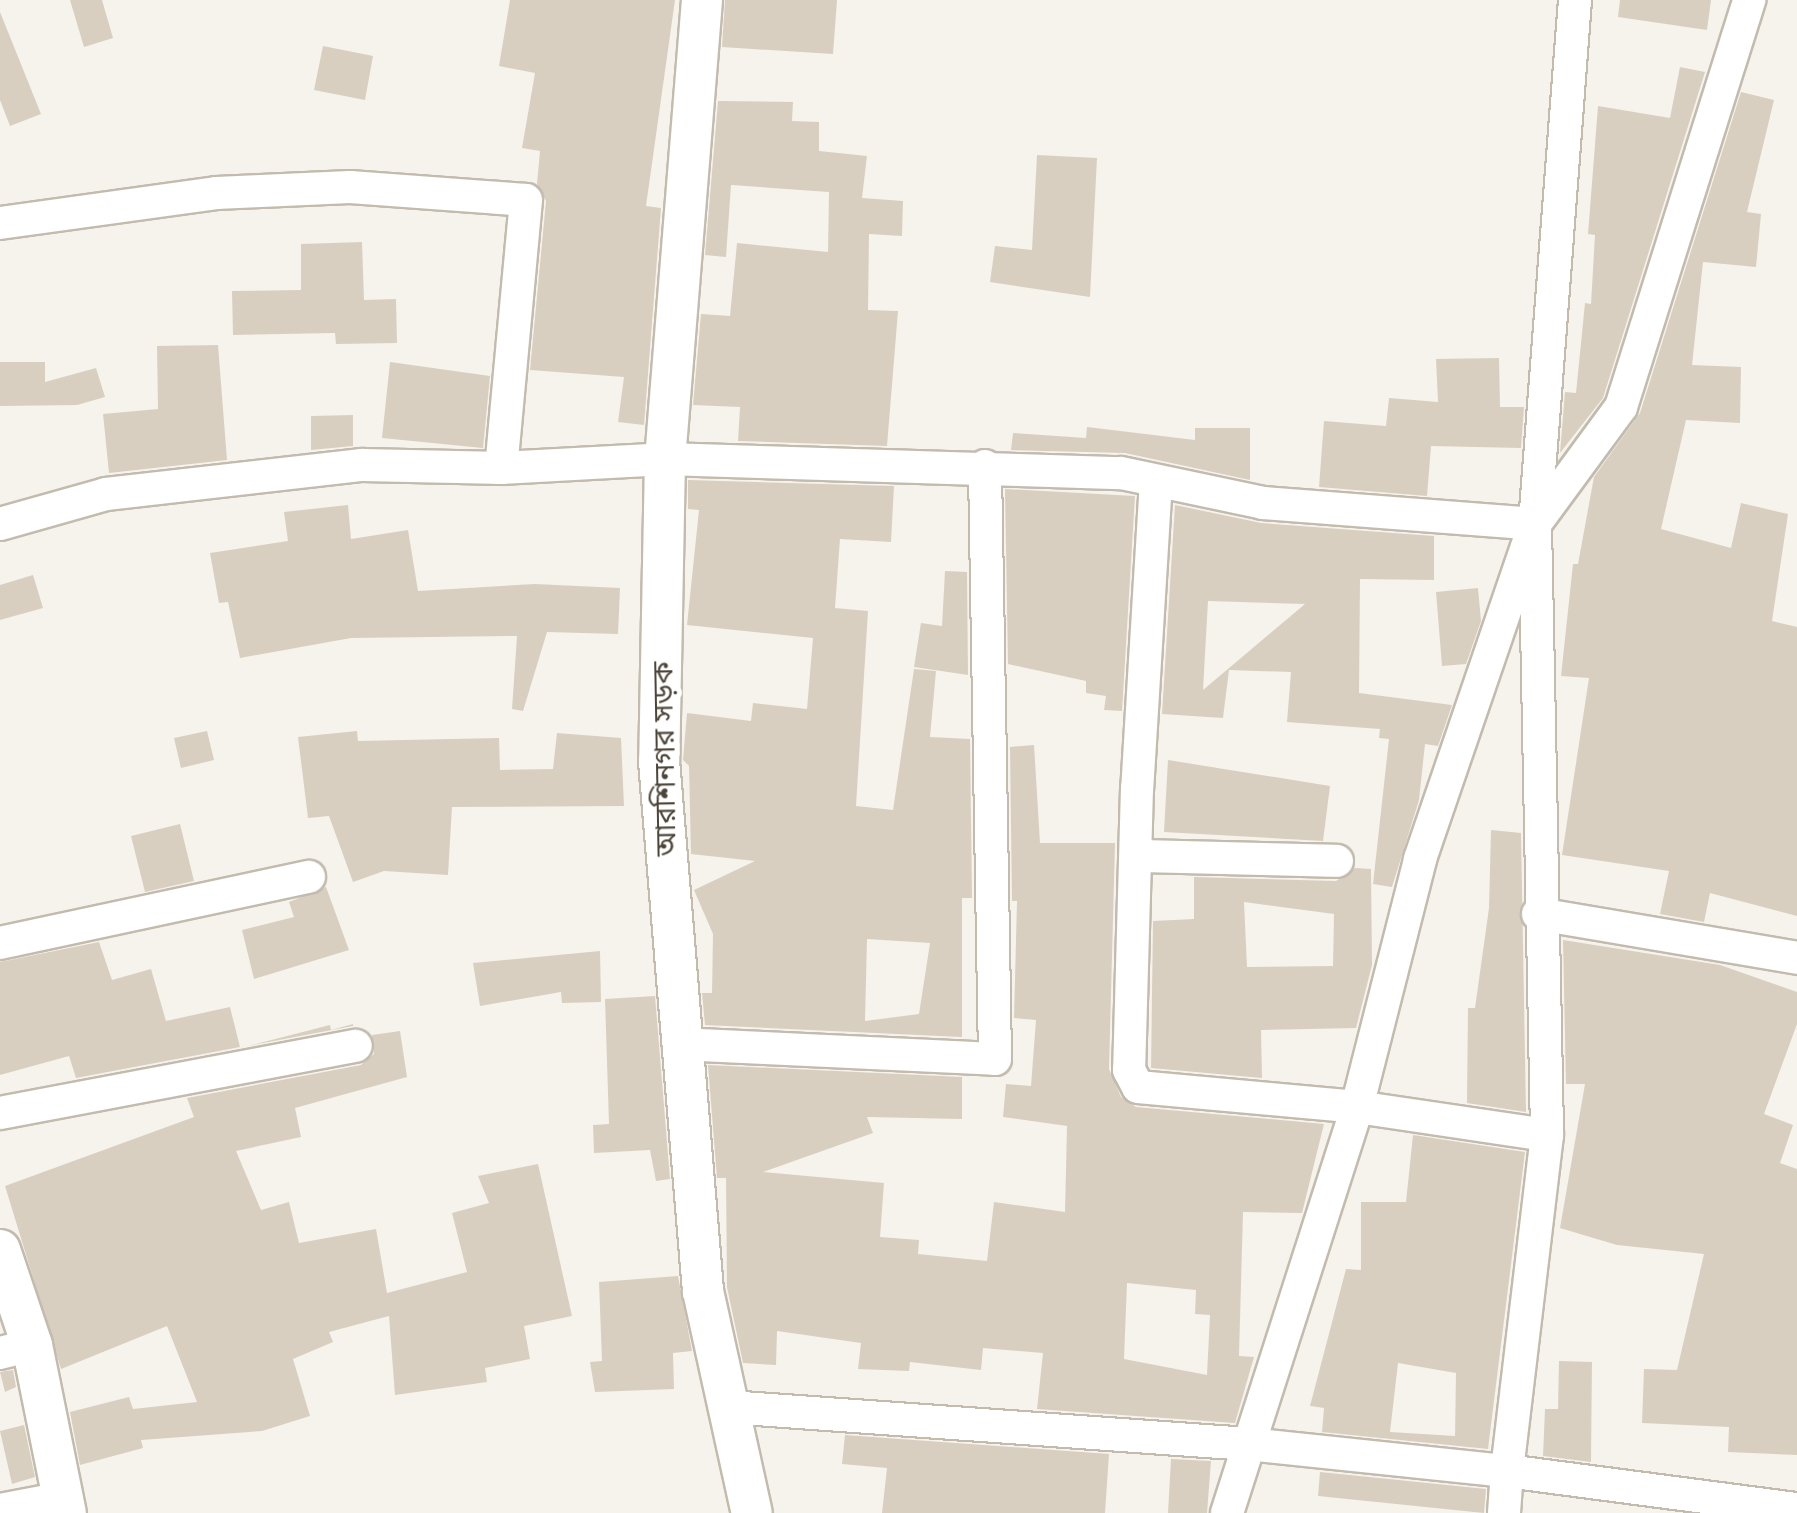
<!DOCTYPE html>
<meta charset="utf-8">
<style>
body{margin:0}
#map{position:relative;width:1797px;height:1513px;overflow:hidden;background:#f6f3ec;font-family:"PT Sans","Noto Sans Bengali",sans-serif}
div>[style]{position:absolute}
.building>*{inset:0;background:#d8cfc1}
.roads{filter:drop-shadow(2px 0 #c2bbae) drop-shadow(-2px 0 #c2bbae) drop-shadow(0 2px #c2bbae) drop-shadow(0 -2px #c2bbae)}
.minor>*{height:32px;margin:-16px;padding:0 16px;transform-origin:16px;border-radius:16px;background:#fff}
.tertiary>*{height:40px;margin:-20px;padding:0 20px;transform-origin:20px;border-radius:20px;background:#fff}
span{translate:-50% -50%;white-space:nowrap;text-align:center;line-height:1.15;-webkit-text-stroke:10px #fff;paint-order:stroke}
.street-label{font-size:28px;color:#4b4439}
</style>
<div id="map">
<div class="building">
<div style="clip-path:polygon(70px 0,102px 0,113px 38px,84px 47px)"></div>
<div style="clip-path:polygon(510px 0,675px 0,646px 206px,661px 208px,644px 425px,618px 422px,624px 377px,530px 370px,546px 201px,537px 184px,540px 151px,522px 148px,535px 73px,499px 66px)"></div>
<div style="clip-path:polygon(725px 0,837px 0,833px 54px,722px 47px)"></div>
<div style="clip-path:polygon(1620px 0,1711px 0,1707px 30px,1618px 17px)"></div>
<div style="clip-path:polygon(0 12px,41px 114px,10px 126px,0 100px)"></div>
<div style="clip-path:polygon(323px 46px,373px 56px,365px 100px,314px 90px)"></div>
<div style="clip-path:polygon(1680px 67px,1705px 72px,1603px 398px,1560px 453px,1565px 392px,1576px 393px,1585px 303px,1591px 304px,1595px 235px,1588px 234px,1598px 106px,1670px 118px)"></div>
<div style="clip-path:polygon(1741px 92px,1774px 100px,1747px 212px,1761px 214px,1756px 267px,1703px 262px,1692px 365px,1741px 367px,1740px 423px,1686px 420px,1661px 529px,1731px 548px,1741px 503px,1788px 514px,1772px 621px,1797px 627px,1797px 916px,1710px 893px,1704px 922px,1660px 914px,1669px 871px,1562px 855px,1589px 678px,1561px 676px,1573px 564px,1578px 564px,1594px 477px,1640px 413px)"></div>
<div style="clip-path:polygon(718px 101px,793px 102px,792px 121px,819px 122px,819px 151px,867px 156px,862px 198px,903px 201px,902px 236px,869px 234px,868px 310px,898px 311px,887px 446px,738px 441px,740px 407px,693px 405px,701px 314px,730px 316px,737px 243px,828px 252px,829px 192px,731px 185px,726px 257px,705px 255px)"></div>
<div style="clip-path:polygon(1037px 155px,1097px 158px,1090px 297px,990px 282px,995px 246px,1032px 250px)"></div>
<div style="clip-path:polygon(362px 242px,364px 300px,396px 299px,397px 343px,336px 344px,335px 333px,233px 335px,232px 291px,301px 290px,301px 244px)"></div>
<div style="clip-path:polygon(218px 345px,227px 460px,109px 473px,103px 414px,158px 409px,157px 346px)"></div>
<div style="clip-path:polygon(1499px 358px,1500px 407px,1524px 407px,1521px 448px,1431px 446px,1427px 496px,1319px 487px,1324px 421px,1386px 426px,1389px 398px,1438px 402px,1436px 359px)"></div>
<div style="clip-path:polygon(0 362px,45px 362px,45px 382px,96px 368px,105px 397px,77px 405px,0 406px)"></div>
<div style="clip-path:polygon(390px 362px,490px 376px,483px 448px,382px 438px)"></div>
<div style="clip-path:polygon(353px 415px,353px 446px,311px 450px,311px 416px)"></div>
<div style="clip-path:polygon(1087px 427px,1195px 440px,1195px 428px,1250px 428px,1250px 480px,1125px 453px,1011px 450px,1013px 433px,1086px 438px)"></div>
<div style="clip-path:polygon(evenodd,688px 480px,894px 486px,891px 542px,840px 539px,835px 608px,868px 611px,856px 806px,893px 810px,914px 669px,936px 671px,930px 737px,970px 739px,972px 898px,962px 898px,962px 1037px,705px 1025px,702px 993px,712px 993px,713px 934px,694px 890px,755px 861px,691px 854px,689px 766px,683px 760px,687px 713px,751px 721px,753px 703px,807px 709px,813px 638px,687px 625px,699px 510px,688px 509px,688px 480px,867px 939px,930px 943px,919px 1014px,865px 1021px,867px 939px)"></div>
<div style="clip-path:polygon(1005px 489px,1135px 496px,1122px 711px,1104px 710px,1106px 696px,1086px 693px,1086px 681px,1008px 664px)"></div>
<div style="clip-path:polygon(348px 505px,351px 539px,408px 530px,418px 591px,535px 584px,620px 588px,618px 634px,547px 632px,523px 711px,512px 709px,517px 636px,351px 638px,240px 658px,228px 602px,219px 603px,210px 553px,288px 541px,284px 512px)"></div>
<div style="clip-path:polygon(evenodd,1175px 505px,1261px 523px,1434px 536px,1434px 580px,1360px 579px,1359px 693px,1452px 705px,1438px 746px,1425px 744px,1419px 800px,1392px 887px,1373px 884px,1389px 739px,1379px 738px,1380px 729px,1287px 722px,1291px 672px,1229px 670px,1223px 718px,1162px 714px,1175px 505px,1208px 601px,1305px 604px,1203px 690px,1208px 601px)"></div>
<div style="clip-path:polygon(945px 571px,967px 572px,968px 675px,914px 667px,921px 623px,942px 626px)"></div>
<div style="clip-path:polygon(33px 575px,43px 608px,0 620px,0 585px)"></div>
<div style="clip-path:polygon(1478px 588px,1481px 621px,1466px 664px,1442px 666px,1436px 592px)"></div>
<div style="clip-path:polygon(207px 731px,214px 760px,181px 768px,174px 738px)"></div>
<div style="clip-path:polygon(357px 731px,358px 741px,499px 738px,500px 770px,553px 769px,557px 733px,621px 738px,624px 806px,452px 807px,448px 875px,384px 871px,353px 882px,329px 816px,308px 818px,298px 737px)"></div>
<div style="clip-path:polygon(evenodd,1034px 745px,1040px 843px,1115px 843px,1109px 1069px,1121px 1097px,1136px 1107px,1324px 1124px,1302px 1213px,1243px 1212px,1239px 1356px,1254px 1357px,1235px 1423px,1037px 1409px,1043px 1353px,983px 1348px,981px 1370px,910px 1362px,909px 1371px,858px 1369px,861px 1343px,777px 1331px,776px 1365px,743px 1363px,727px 1287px,726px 1178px,717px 1178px,708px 1065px,962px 1077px,962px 1119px,867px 1117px,873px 1133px,763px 1172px,884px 1183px,880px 1237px,919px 1240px,918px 1254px,987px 1261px,994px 1202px,1065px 1212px,1067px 1126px,1003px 1117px,1006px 1084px,1031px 1086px,1036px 1020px,1014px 1018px,1017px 901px,1012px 901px,1010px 747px,1034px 745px,1127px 1283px,1196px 1290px,1195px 1314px,1210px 1315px,1207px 1375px,1124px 1359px,1127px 1283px)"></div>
<div style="clip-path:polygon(1168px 760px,1330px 786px,1323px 841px,1164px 832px)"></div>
<div style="clip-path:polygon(180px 824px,194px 881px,145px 892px,131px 836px)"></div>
<div style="clip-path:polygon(1491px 830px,1521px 833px,1526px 1112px,1467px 1103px,1468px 1008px,1475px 1008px,1489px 908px)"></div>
<div style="clip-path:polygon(evenodd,1355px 868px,1371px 869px,1372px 965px,1356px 1028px,1261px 1030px,1262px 1078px,1151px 1068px,1153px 921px,1194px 919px,1194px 877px,1336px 881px,1355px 868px,1244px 902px,1334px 914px,1333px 966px,1247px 967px,1244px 902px)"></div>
<div style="clip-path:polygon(326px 887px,349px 950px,254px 979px,242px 930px,294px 917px,289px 902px)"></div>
<div style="clip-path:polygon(1563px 940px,1720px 965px,1797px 992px,1797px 1024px,1764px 1114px,1793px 1125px,1780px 1163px,1797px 1169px,1797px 1455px,1728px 1452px,1729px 1427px,1642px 1423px,1644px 1369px,1677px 1370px,1704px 1254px,1617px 1245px,1560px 1228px,1585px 1084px,1566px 1084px)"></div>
<div style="clip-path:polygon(99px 942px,112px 980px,151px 969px,166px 1021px,230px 1007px,240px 1047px,76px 1078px,69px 1056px,0 1075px,0 962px)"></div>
<div style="clip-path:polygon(600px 951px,601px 1002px,562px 1003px,561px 992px,480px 1006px,473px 963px)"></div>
<div style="clip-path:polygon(655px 996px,670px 1179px,656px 1181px,650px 1150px,594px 1153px,593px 1125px,609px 1124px,605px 999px)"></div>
<div style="clip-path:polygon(353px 1024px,353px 1026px,248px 1046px,330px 1025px,331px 1030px)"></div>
<div style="clip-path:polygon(400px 1031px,407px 1077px,295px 1108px,301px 1137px,236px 1151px,261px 1210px,289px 1202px,299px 1243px,376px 1229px,387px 1293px,467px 1272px,452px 1213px,489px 1203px,478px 1176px,538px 1164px,572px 1316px,524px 1326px,530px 1359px,485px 1368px,487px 1382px,395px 1395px,389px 1316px,329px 1332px,333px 1342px,293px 1359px,310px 1416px,262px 1431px,141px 1440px,143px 1448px,80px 1465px,70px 1412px,129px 1397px,133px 1409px,197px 1402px,167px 1326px,61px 1369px,5px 1186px,194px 1117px,187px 1098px,361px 1065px,374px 1054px,372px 1035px)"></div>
<div style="clip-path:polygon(evenodd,1413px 1135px,1525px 1152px,1488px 1449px,1322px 1432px,1324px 1408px,1310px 1406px,1346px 1269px,1361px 1270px,1361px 1202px,1406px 1202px,1413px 1135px,1398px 1363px,1456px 1373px,1455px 1436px,1390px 1432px,1398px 1363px)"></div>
<div style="clip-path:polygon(678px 1276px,692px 1351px,673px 1353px,674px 1389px,595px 1392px,590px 1362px,602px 1361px,599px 1282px)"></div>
<div style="clip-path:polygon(1559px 1361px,1592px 1362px,1591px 1462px,1543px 1456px,1545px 1409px,1558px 1409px)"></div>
<div style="clip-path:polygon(13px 1370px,16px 1387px,5px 1392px,0 1372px)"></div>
<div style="clip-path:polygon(24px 1425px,35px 1477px,12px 1484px,0 1431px)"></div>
<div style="clip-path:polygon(845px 1435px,1109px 1454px,1105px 1513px,882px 1513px,887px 1468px,842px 1464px)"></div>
<div style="clip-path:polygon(1171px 1459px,1211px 1461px,1207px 1513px,1168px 1513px)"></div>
<div style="clip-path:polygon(1320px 1472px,1486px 1489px,1484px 1513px,1318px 1496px)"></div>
</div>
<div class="roads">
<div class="minor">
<div style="left:1575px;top:0;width:526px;rotate:94.37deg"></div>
<div style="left:1535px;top:524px;width:611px;rotate:88.87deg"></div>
<div style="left:1547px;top:1135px;width:338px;rotate:96.8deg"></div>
<div style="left:1507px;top:1471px;width:292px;rotate:7.5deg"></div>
<div style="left:0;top:223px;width:218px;rotate:-7.9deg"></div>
<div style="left:216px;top:193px;width:134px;rotate:-2.6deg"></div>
<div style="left:350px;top:187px;width:176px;rotate:4.2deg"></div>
<div style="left:526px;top:200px;width:269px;rotate:95.3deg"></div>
<div style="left:1156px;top:481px;width:308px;rotate:93.5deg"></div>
<div style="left:1137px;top:788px;width:282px;rotate:91.6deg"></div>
<div style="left:1129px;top:1070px;width:19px;rotate:62deg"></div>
<div style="left:1138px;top:1087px;width:220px;rotate:5.2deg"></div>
<div style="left:1357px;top:1107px;width:192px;rotate:8.4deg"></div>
<div style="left:0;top:524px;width:110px;rotate:-15.8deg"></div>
<div style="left:106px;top:494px;width:258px;rotate:-6.5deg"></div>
<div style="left:362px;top:465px;width:139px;rotate:1.2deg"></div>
<div style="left:501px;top:468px;width:164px;rotate:-3.1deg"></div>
<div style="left:665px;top:459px;width:456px;rotate:1.8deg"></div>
<div style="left:1121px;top:473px;width:145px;rotate:11.9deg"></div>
<div style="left:1263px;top:503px;width:273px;rotate:4.4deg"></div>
<div style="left:1137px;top:856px;width:200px;rotate:1.4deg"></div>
<div style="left:1538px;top:914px;width:263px;rotate:9.6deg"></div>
<div style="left:0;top:943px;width:316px;rotate:-12.1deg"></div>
<div style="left:679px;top:1044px;width:316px;rotate:2.7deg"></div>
<div style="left:995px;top:1059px;width:593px;rotate:-90.97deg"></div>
<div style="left:0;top:1113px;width:362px;rotate:-10.7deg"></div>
<div style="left:0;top:1353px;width:33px;rotate:-14deg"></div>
<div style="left:728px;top:1407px;width:521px;rotate:4.07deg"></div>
<div style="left:1248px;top:1444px;width:260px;rotate:6deg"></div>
<div style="left:1507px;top:1471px;width:42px;rotate:94.1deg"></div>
<div style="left:0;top:1510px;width:64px;rotate:-10.8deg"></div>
<div style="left:1227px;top:1513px;width:426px;rotate:-72.2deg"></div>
<div style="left:1357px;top:1107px;width:256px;rotate:-75.7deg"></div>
<div style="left:1420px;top:859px;width:354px;rotate:-71.1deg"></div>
<div style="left:1535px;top:524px;width:145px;rotate:-53.7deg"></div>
<div style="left:1621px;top:407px;width:427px;rotate:-72.5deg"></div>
</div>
<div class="tertiary">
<div style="left:702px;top:0;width:460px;rotate:94.6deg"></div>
<div style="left:665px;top:459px;width:302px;rotate:91.1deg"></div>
<div style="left:659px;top:761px;width:532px;rotate:85.25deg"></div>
<div style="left:703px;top:1291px;width:227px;rotate:77.6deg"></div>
<div style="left:0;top:1250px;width:100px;rotate:71.4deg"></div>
<div style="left:32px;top:1345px;width:171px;rotate:78.6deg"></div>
</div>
</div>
<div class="street-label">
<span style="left:664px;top:759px;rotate:-91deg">আরশিনগর সড়ক</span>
</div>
</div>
